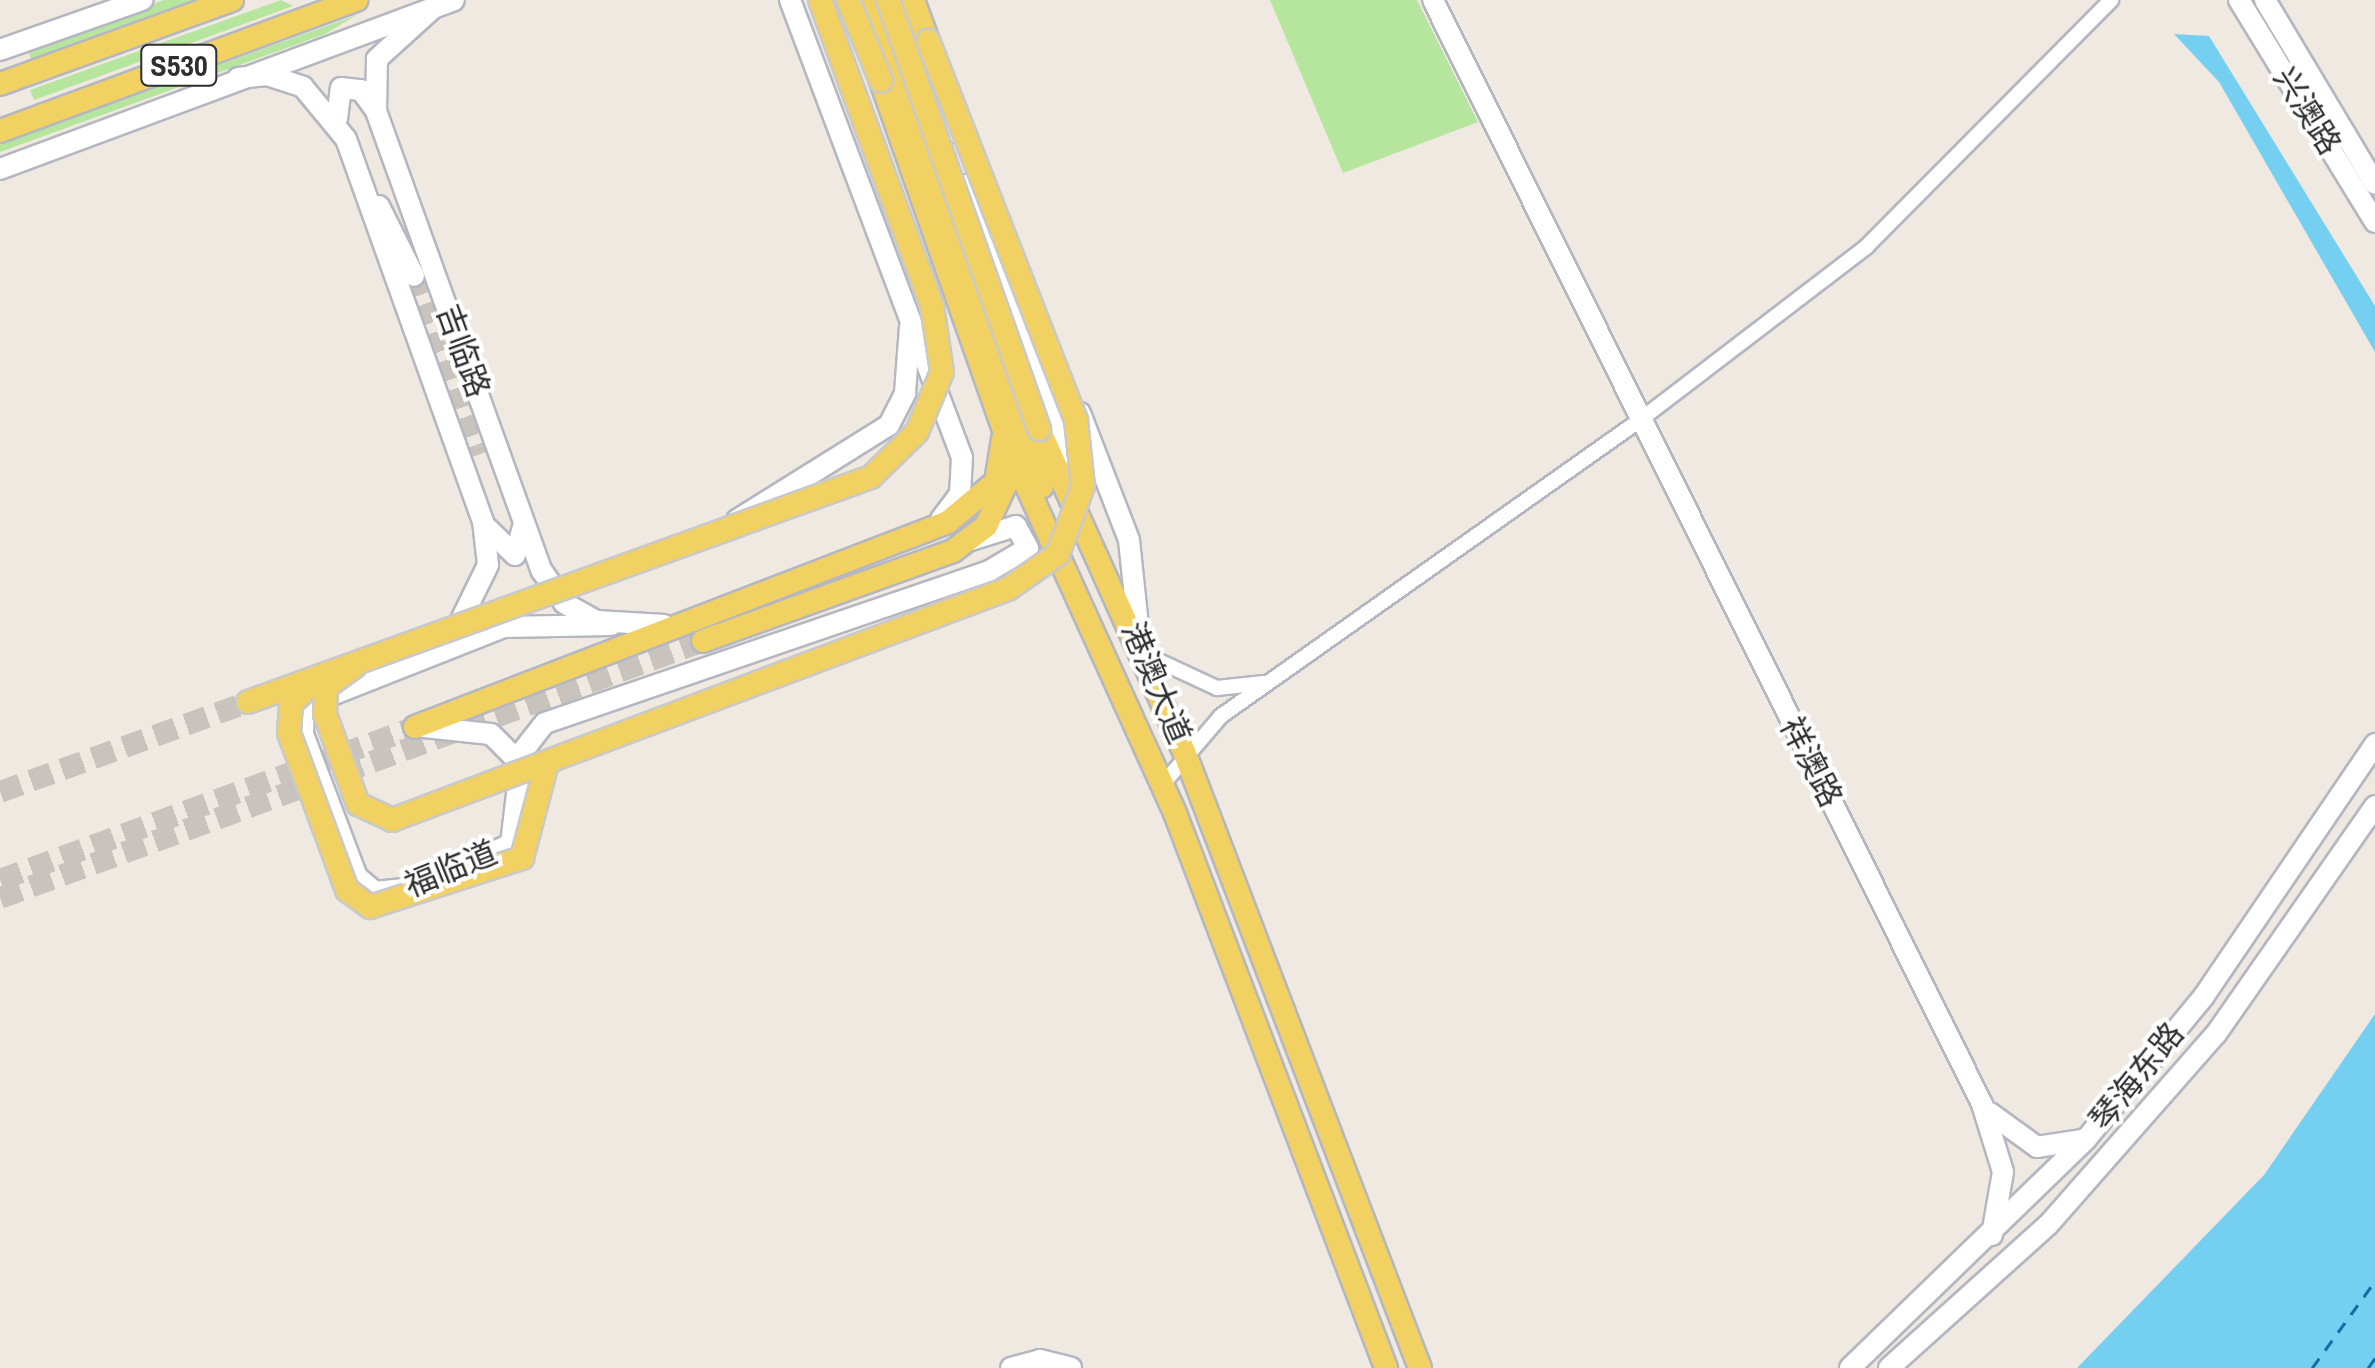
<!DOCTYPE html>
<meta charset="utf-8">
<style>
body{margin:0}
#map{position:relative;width:2375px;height:1368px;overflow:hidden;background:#efe9e1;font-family:"Archivo Narrow","Noto Sans SC",sans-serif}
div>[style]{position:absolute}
.green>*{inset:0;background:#b6e59e}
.water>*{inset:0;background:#75cff0}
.ferry>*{height:2.5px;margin-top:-1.25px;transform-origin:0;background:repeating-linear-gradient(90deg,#0d6fa3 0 12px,transparent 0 22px)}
.secondary-tunnel>*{height:20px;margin-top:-10px;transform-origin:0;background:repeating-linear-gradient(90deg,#c8c4bd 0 20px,transparent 0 30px)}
.primary-tunnel>*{height:22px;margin-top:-11px;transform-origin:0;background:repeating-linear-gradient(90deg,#c8c4bd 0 22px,transparent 0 33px)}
.roads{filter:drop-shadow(2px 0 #b4b7c1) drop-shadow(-2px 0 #b4b7c1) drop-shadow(0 2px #b4b7c1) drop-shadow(0 -2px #b4b7c1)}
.street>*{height:14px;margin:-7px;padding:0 7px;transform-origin:7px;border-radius:7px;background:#fff}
.secondary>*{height:20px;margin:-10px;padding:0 10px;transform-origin:10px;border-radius:10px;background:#fff}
.primary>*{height:22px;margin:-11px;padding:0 11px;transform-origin:11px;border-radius:11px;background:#f2d163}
.bridges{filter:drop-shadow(2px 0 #c9c9c9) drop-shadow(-2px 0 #c9c9c9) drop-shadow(0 2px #c9c9c9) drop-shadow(0 -2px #c9c9c9)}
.primary-bridge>*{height:22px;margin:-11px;padding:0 11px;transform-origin:11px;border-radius:11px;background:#f2d163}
span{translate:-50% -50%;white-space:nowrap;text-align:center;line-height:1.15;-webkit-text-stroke:8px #fff;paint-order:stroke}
.shield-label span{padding:2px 8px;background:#fff;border:2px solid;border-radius:8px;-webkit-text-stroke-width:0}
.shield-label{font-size:30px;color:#2e2e2e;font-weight:700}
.street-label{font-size:32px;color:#2e2e2e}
</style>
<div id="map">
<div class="green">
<div style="clip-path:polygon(164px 0,192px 0,31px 59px,28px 50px)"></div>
<div style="clip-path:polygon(281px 0,293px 6px,34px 100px,30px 90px)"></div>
<div style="clip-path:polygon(1270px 0,1417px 0,1478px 122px,1343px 173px)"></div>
<div style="clip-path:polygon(357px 15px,325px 34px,0 152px,0 144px)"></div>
</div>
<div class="water">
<div style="clip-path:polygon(2174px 34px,2209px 36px,2375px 306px,2375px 352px,2219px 82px)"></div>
<div style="clip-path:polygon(2375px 1014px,2375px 1368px,2077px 1368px,2264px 1175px)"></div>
</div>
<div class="ferry">
<div style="left:2312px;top:1368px;width:107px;rotate:-54.1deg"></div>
<div style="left:2368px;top:1368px;width:12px;rotate:-55deg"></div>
</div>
<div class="secondary-tunnel">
<div style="left:414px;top:276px;width:190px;rotate:70.3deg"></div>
</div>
<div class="primary-tunnel">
<div style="left:0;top:792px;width:264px;rotate:-19.9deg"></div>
<div style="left:0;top:880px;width:442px;rotate:-20.2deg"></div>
<div style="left:0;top:898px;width:749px;rotate:-20.08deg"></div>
</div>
<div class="roads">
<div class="street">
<div style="left:1144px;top:654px;width:81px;rotate:25deg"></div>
<div style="left:1217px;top:688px;width:47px;rotate:-6.1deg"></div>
<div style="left:1163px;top:784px;width:89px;rotate:-49.5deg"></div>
<div style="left:1221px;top:716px;width:513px;rotate:-35.24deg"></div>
<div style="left:1640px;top:420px;width:285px;rotate:-37.4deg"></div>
<div style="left:1866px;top:247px;width:348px;rotate:-45.2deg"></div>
</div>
<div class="secondary">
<div style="left:790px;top:0;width:488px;rotate:69.4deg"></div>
<div style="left:962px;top:457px;width:37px;rotate:93deg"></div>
<div style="left:960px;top:494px;width:31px;rotate:127deg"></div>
<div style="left:1433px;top:0;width:1233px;rotate:63.56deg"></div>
<div style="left:1982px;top:1104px;width:71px;rotate:72.8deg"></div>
<div style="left:2003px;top:1172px;width:64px;rotate:99.9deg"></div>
<div style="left:2239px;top:0;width:260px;rotate:58.5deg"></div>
<div style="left:2265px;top:0;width:214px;rotate:59.1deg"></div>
<div style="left:433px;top:8px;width:76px;rotate:137.7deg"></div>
<div style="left:377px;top:59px;width:52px;rotate:91.1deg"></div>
<div style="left:376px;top:111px;width:489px;rotate:70.2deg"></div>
<div style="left:542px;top:571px;width:39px;rotate:55deg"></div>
<div style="left:564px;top:603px;width:38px;rotate:29deg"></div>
<div style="left:597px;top:621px;width:67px;rotate:3.4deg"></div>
<div style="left:912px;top:24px;width:115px;rotate:72.3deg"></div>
<div style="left:0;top:50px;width:151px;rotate:-19.4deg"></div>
<div style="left:238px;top:78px;width:29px;rotate:-6deg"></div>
<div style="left:267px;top:75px;width:38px;rotate:18deg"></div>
<div style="left:303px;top:87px;width:67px;rotate:50.4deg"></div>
<div style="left:346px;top:139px;width:406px;rotate:70.3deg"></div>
<div style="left:483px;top:521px;width:44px;rotate:83.5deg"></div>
<div style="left:488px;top:565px;width:70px;rotate:116.2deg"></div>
<div style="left:337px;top:119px;width:31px;rotate:-83deg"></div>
<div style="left:341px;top:88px;width:20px;rotate:6deg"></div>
<div style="left:361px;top:90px;width:24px;rotate:54deg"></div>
<div style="left:0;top:169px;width:484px;rotate:-20.4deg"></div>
<div style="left:965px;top:185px;width:332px;rotate:69.7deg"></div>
<div style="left:379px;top:206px;width:78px;rotate:63.4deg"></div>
<div style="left:1080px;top:413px;width:136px;rotate:68.9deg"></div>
<div style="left:1129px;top:540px;width:105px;rotate:84deg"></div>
<div style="left:737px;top:520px;width:179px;rotate:-32deg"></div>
<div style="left:889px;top:425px;width:36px;rotate:-63deg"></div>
<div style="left:905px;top:393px;width:66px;rotate:-85.7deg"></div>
<div style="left:486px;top:527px;width:40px;rotate:44deg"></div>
<div style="left:515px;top:555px;width:29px;rotate:-74deg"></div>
<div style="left:424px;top:727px;width:67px;rotate:6deg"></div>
<div style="left:491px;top:734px;width:44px;rotate:45deg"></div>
<div style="left:459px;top:868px;width:57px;rotate:-24.8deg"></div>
<div style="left:511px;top:844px;width:93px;rotate:-83.2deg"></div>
<div style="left:522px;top:752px;width:37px;rotate:-52deg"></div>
<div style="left:545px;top:723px;width:469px;rotate:-18.9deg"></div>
<div style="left:989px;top:571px;width:45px;rotate:-30.5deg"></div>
<div style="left:1028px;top:548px;width:25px;rotate:-119deg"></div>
<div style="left:1016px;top:526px;width:47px;rotate:162.7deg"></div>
<div style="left:404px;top:889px;width:29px;rotate:174deg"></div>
<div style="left:375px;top:892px;width:23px;rotate:-140deg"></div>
<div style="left:357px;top:877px;width:153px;rotate:-110.7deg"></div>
<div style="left:303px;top:734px;width:28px;rotate:-88deg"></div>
<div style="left:304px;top:706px;width:215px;rotate:-21.6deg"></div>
<div style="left:504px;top:627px;width:107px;rotate:-1.1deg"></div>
<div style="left:1990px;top:1113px;width:58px;rotate:35.9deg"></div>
<div style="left:2037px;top:1147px;width:46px;rotate:-8.8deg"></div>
<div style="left:1011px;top:1368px;width:30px;rotate:-15deg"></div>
<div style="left:1040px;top:1360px;width:32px;rotate:14deg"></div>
<div style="left:1850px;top:1368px;width:330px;rotate:-44.1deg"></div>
<div style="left:2087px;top:1138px;width:184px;rotate:-50.5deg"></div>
<div style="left:2204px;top:996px;width:305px;rotate:-55.8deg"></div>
<div style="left:1889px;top:1368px;width:214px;rotate:-42deg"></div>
<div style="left:2048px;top:1225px;width:254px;rotate:-48.7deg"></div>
<div style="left:2216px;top:1034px;width:278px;rotate:-55.1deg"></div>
</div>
<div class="primary">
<div style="left:870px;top:0;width:516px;rotate:70.55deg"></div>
<div style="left:913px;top:0;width:44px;rotate:69.9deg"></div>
<div style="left:881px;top:81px;width:400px;rotate:70.6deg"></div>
<div style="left:1014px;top:458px;width:390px;rotate:65.6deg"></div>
<div style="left:1175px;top:813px;width:594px;rotate:69.18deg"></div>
<div style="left:0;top:84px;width:247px;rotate:-19.9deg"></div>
<div style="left:0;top:131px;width:380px;rotate:-20.2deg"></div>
<div style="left:1039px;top:429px;width:356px;rotate:65.8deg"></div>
<div style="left:1185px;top:754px;width:657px;rotate:69.06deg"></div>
<div style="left:703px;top:641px;width:266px;rotate:-19.8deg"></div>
<div style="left:953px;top:551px;width:41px;rotate:-37.1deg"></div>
<div style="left:986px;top:526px;width:61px;rotate:-64.7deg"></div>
<div style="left:415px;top:727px;width:571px;rotate:-21.04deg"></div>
<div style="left:948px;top:522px;width:62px;rotate:-39.8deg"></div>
<div style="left:996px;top:482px;width:44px;rotate:-80.8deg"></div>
</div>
</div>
<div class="bridges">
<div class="primary-bridge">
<div style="left:848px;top:0;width:87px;rotate:67.8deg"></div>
<div style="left:888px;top:0;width:455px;rotate:70.6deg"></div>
<div style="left:355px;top:666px;width:36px;rotate:144deg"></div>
<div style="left:326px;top:687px;width:27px;rotate:92deg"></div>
<div style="left:325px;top:714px;width:96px;rotate:69.9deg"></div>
<div style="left:358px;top:804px;width:38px;rotate:25deg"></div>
<div style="left:392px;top:820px;width:658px;rotate:-20.56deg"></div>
<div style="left:1008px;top:589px;width:61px;rotate:-35deg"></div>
<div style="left:1058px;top:554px;width:72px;rotate:-69.8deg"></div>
<div style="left:1083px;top:486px;width:66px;rotate:-96.1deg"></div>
<div style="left:1076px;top:420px;width:407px;rotate:-111.3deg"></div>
<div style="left:310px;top:686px;width:26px;rotate:137deg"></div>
<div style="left:291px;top:704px;width:29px;rotate:94deg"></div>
<div style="left:289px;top:733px;width:167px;rotate:69.7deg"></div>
<div style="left:347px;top:890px;width:29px;rotate:36deg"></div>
<div style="left:370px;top:907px;width:160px;rotate:-17.9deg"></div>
<div style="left:522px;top:858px;width:94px;rotate:-75.2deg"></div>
<div style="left:248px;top:702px;width:662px;rotate:-19.86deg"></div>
<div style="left:871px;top:477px;width:64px;rotate:-44.4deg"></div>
<div style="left:917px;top:432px;width:65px;rotate:-67.4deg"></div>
<div style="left:942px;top:372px;width:67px;rotate:-98.6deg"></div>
<div style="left:932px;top:306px;width:326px;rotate:-110.1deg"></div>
</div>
</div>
<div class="shield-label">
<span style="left:179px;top:65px">S530</span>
</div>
<div class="street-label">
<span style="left:2307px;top:111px;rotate:58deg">兴澳路</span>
<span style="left:463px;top:351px;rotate:70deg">吉临路</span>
<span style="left:1156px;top:683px;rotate:67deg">港澳大道</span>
<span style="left:1811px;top:762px;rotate:63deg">祥澳路</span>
<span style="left:451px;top:869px;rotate:-22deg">福临道</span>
<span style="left:2137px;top:1077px;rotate:-51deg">琴海东路</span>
</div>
</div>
